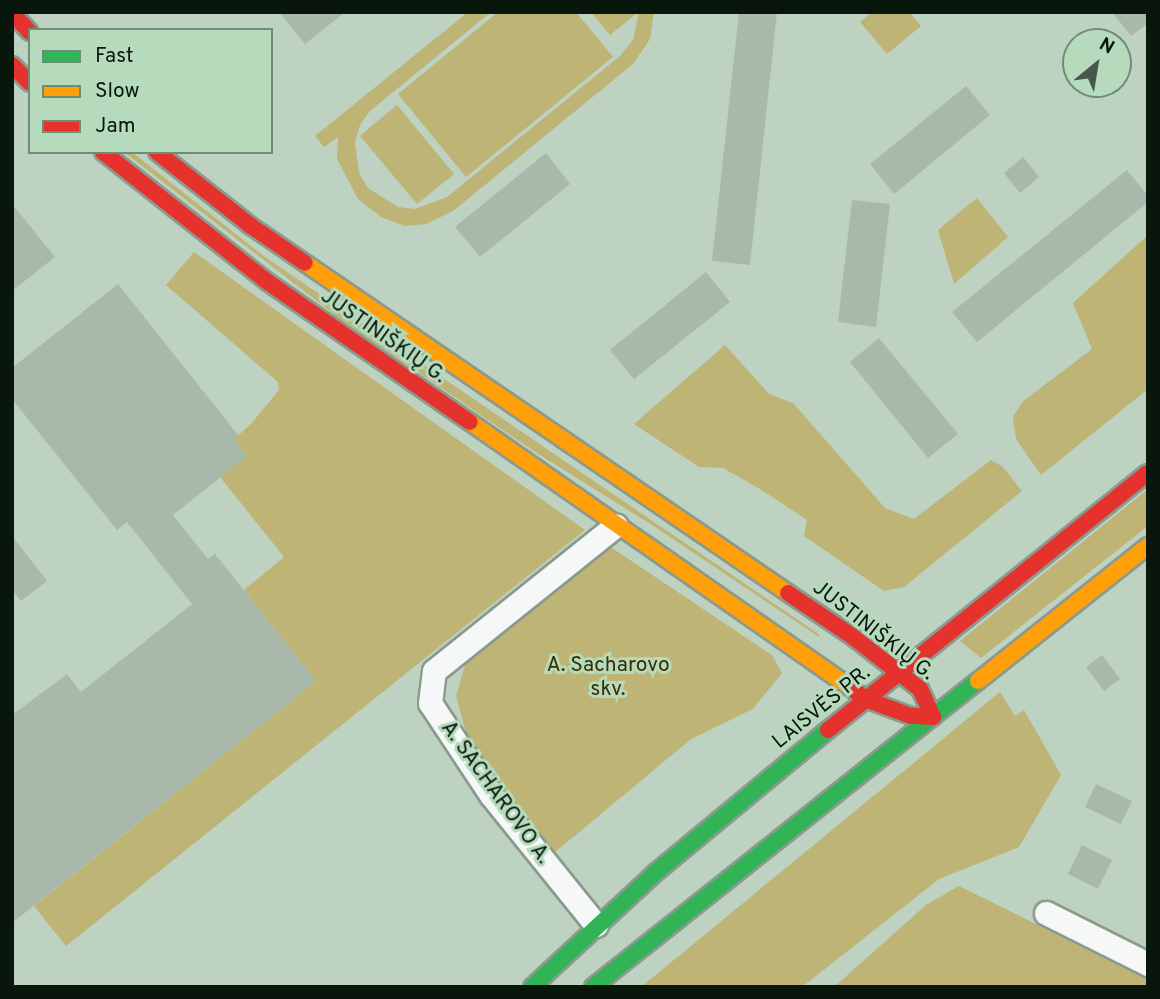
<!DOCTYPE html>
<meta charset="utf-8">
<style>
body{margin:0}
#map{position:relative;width:1160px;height:999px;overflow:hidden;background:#bdd2c1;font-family:Overpass,sans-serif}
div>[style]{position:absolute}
.green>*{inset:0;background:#bdb475}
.building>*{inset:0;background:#a8b8aa}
.roads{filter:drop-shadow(2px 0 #8b9a8e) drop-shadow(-2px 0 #8b9a8e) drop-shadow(0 2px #8b9a8e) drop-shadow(0 -2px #8b9a8e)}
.street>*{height:23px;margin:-11.5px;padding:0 11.5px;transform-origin:11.5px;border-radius:11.5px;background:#f5f8f6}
.fast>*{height:16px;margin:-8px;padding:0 8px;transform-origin:8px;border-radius:8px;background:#30b455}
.slow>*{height:16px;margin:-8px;padding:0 8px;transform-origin:8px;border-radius:8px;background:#ff9f0a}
.jam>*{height:16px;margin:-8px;padding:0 8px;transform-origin:8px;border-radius:8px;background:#e5322d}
span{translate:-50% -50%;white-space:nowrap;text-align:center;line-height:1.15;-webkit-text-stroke:6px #b5dabc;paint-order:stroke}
.street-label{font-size:21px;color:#08160b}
.park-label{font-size:21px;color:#3b2d00}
.frame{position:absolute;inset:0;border:14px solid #08160b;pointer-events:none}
.legend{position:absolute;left:28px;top:28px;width:245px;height:126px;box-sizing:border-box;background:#b5dabc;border:2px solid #708c75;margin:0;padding:9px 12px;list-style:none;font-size:21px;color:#08160b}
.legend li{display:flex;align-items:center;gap:14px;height:35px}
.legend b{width:35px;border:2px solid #708c75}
.north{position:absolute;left:1062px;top:28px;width:70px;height:70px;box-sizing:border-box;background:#b5dabc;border:2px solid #708c75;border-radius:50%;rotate:30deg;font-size:19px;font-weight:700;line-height:28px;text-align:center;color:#08160b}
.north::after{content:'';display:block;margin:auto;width:24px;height:32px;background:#47584b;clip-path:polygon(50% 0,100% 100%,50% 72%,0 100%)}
</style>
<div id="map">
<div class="green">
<div style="clip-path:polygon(468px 12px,491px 12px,370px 111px,360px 125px,355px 142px,359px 173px,368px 188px,398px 207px,415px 209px,447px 197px,620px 56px,633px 40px,639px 12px,654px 12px,650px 39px,633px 64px,453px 211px,426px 224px,405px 226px,381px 217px,358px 199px,337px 159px,338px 137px,324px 147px,315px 136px)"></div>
<div style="clip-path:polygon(498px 12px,576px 12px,613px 57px,466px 177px,398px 94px)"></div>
<div style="clip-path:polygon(591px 12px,635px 12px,636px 14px,610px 35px)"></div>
<div style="clip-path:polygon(872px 12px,909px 12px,921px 26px,887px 54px,860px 22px)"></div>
<div style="clip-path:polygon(397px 105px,454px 174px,417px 204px,360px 136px)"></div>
<div style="clip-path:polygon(124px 152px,132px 152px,265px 257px,820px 635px,819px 637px,649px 523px,535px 452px,339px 318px)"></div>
<div style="clip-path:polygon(977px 198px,1008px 237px,954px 284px,938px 230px)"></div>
<div style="clip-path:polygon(1148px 235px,1148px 389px,1041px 475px,1016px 439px,1013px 417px,1022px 402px,1092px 349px,1073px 303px)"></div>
<div style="clip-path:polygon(194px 252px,585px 530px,66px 946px,34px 906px,316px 681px,244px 590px,284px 557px,220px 477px,234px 439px,251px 424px,279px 390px,278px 382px,166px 285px)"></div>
<div style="clip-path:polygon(725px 345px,769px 394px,793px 403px,885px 508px,914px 519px,991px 460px,1003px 467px,1022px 491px,904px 587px,884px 591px,804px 536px,807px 520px,760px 489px,723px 468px,699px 467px,634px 424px)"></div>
<div style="clip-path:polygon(1148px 489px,1148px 526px,981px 658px,960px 641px)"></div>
<div style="clip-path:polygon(609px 546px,772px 655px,782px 673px,753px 709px,691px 739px,554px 853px,469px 743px,456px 696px,465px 665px)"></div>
<div style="clip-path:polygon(1000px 692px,1015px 716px,1024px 710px,1061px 775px,1019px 847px,939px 879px,802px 987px,641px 987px)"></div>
<div style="clip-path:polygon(959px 886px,1148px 980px,1148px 987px,834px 987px,926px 905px)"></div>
</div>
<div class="building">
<div style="clip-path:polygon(279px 12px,345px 12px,305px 44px)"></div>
<div style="clip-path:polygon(739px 12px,777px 12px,750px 265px,712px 261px)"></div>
<div style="clip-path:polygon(1112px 12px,1148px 12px,1148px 23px,1131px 36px)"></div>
<div style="clip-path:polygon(966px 86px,990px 115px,894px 194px,870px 164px)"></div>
<div style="clip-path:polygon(546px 153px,570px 184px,480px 257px,455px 227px)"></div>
<div style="clip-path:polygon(1023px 157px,1039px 177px,1020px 193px,1004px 173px)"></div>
<div style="clip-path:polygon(1127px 170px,1148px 196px,1148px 202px,977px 342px,952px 312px)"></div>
<div style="clip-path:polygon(852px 200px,890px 204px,876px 327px,838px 322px)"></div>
<div style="clip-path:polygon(12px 204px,55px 257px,12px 291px)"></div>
<div style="clip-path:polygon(706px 272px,730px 302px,634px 379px,610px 350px)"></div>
<div style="clip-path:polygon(118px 284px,238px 435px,234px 439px,247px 456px,173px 515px,208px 559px,215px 554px,316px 681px,12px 923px,12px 715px,67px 674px,81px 692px,192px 604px,127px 522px,117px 530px,12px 399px,12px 368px)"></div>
<div style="clip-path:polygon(879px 338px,958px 434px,928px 458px,850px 362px)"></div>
<div style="clip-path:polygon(12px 536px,47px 581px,21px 601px,12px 589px)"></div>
<div style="clip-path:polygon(1102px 655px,1120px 679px,1104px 691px,1086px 667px)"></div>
<div style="clip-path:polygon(1096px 784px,1132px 801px,1121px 824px,1085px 807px)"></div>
<div style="clip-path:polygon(1082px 845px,1112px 860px,1098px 889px,1068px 874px)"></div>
</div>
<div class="roads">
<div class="street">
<div style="left:1046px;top:913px;width:114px;rotate:26.6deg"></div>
<div style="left:596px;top:925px;width:167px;rotate:-128.9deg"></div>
<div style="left:491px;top:795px;width:110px;rotate:-123.5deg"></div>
<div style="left:430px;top:703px;width:32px;rotate:-83deg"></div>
<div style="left:434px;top:671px;width:233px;rotate:-38.7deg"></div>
</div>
<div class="fast">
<div style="left:532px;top:987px;width:168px;rotate:-42.8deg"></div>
<div style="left:655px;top:873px;width:224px;rotate:-39.6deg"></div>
<div style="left:593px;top:987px;width:492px;rotate:-38.5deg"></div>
</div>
<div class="slow">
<div style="left:305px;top:263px;width:585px;rotate:34.34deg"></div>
<div style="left:470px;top:422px;width:462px;rotate:34.9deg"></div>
<div style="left:978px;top:681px;width:217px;rotate:-38.5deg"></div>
</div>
<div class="jam">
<div style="left:12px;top:13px;width:26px;rotate:47deg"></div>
<div style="left:12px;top:65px;width:25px;rotate:45deg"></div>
<div style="left:103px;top:152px;width:211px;rotate:38.3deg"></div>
<div style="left:269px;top:283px;width:244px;rotate:34.7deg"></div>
<div style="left:157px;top:152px;width:120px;rotate:38.2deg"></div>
<div style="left:251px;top:226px;width:65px;rotate:34.4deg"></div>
<div style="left:788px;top:593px;width:78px;rotate:34.1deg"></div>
<div style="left:853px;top:637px;width:85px;rotate:37.8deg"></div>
<div style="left:920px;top:689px;width:31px;rotate:65deg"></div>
<div style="left:933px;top:717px;width:22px;rotate:-177deg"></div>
<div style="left:911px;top:716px;width:49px;rotate:-159.7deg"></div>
<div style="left:865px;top:699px;width:21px;rotate:-141deg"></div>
<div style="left:828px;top:730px;width:410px;rotate:-38.8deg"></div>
</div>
</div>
<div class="street-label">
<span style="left:383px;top:337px;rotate:35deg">JUSTINIŠKIŲ G.</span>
<span style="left:873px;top:631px;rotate:38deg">JUSTINIŠKIŲ G.</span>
<span style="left:822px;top:708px;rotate:-39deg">LAISVĖS PR.</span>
<span style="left:495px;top:793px;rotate:54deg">A. SACHAROVO A.</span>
</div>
<div class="park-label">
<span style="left:608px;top:678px">A. Sacharovo<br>skv.</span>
</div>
<div class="frame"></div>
<ul class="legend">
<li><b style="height:9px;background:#30b455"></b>Fast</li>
<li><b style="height:9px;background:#ff9f0a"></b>Slow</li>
<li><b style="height:9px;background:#e5322d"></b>Jam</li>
</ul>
<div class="north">N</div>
</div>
